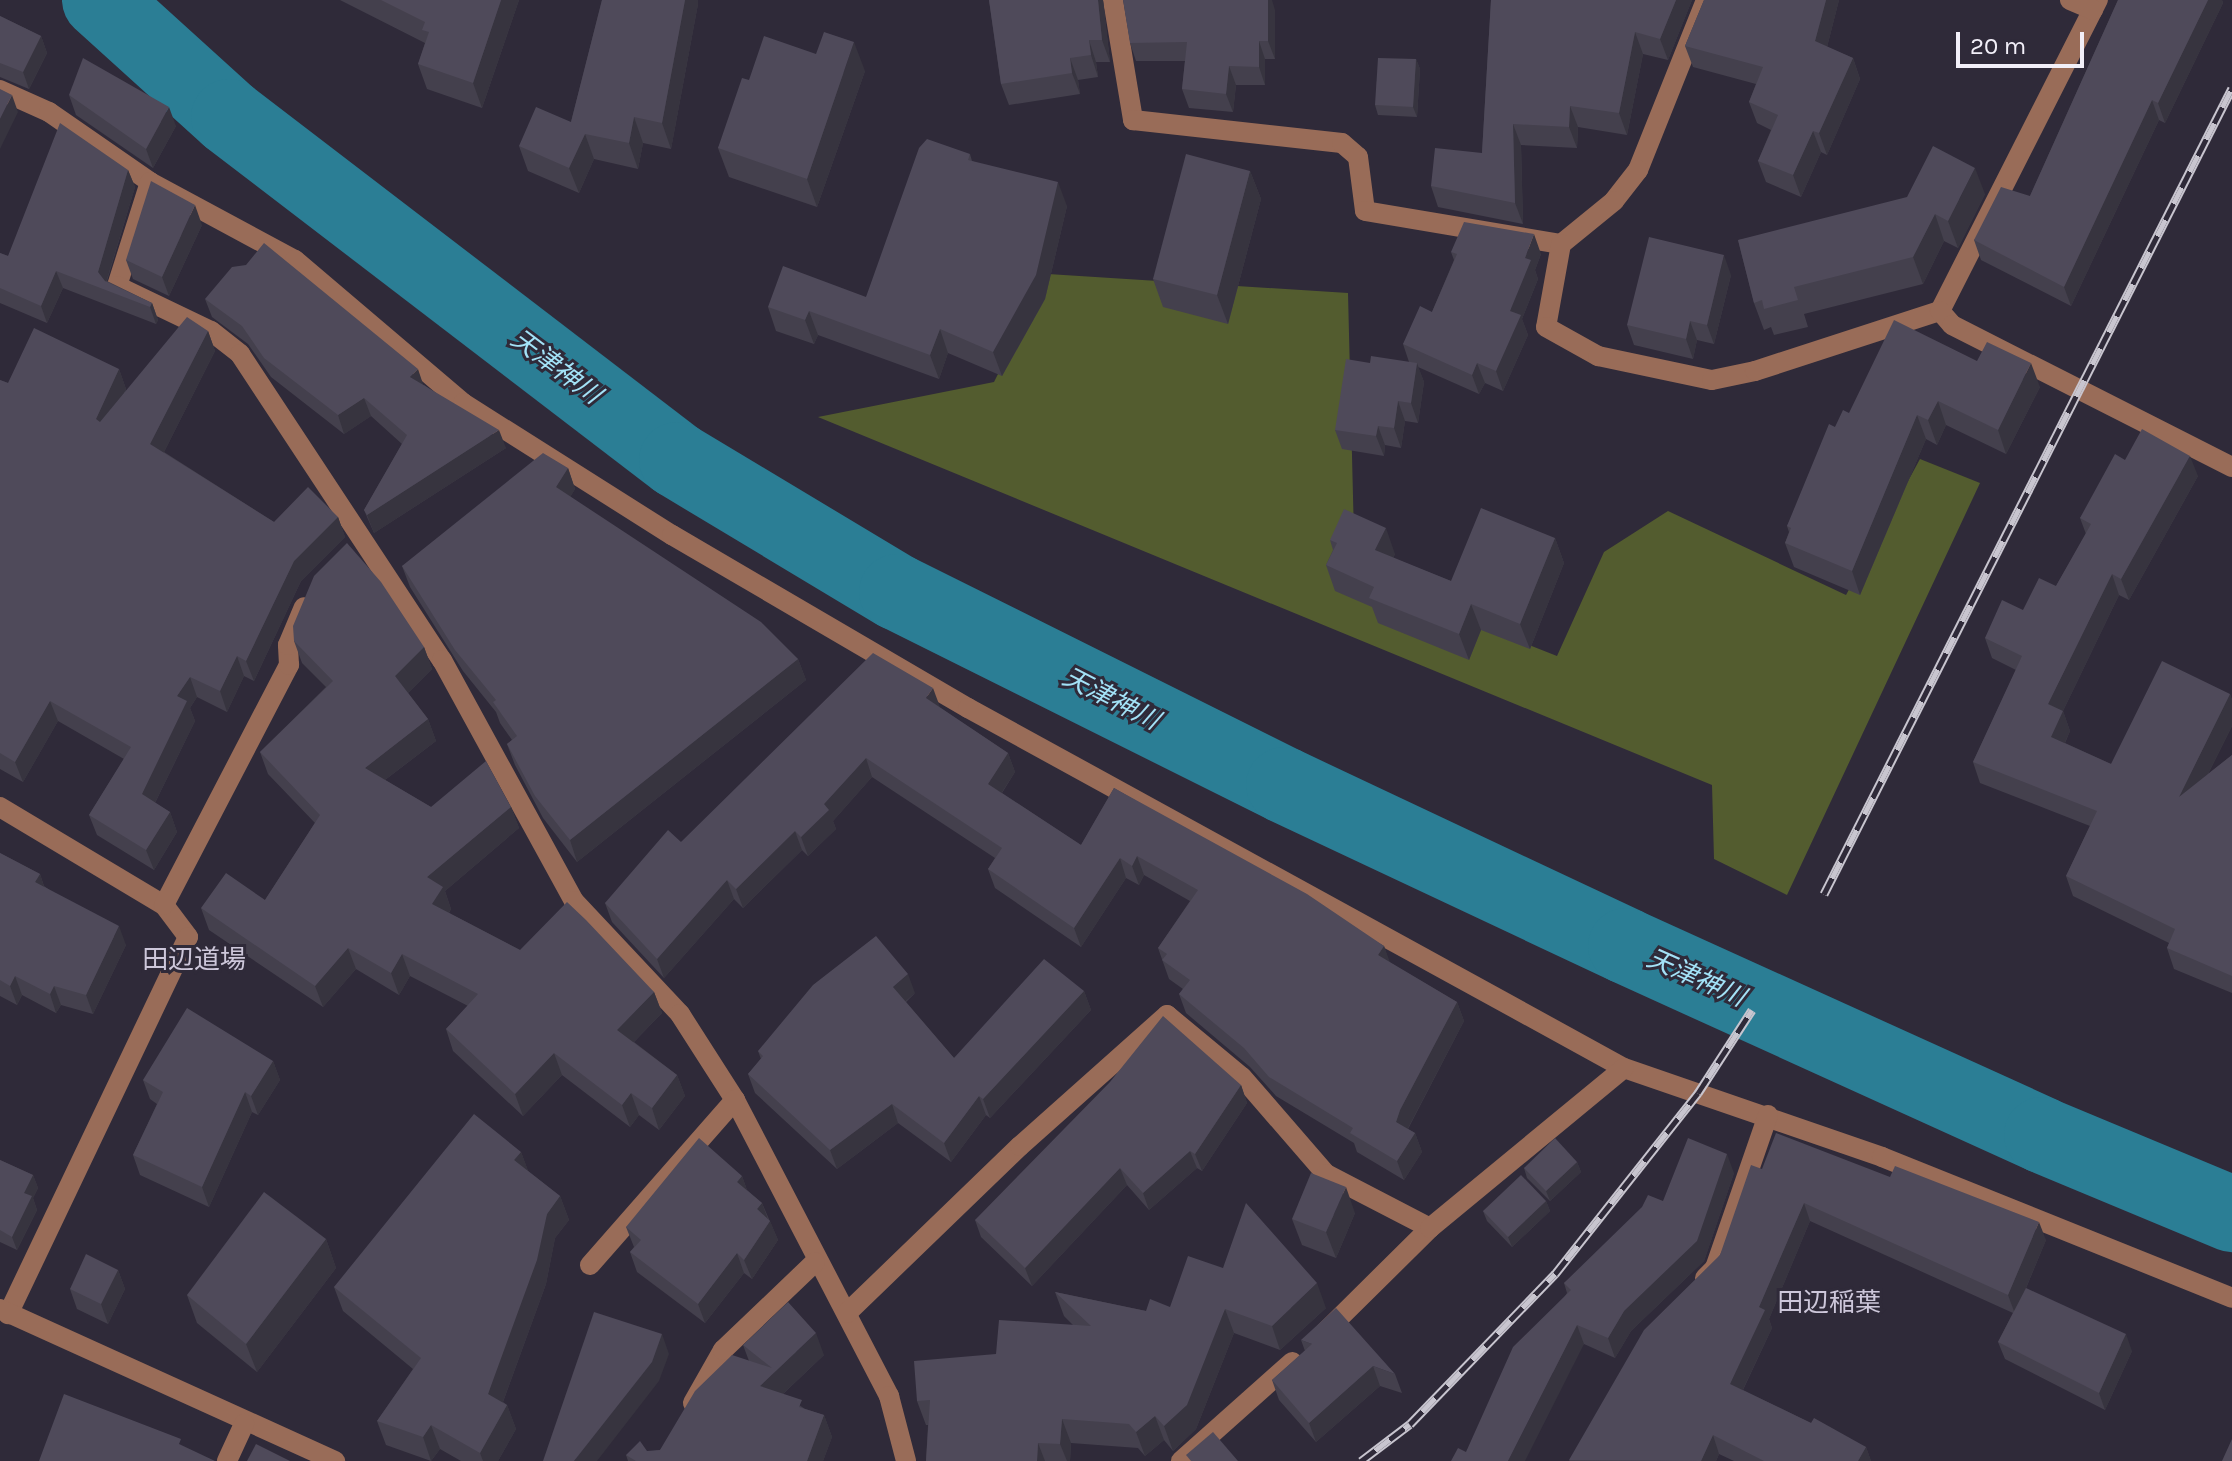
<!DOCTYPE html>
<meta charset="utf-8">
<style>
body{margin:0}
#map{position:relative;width:2232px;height:1461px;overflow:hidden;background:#2f2a39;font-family:Karla,"Noto Sans JP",sans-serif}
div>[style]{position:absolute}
.green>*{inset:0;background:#535c2f}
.river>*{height:76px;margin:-38px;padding:0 38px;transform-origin:38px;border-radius:38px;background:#2b7e95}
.minor>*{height:20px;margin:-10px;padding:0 10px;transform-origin:10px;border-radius:10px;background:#996c58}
.rail>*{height:9px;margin-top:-4.5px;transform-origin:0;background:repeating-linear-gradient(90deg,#2f2a39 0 18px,#c8c5cf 0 36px);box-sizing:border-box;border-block:2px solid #c8c5cf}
.wall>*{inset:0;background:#44404d}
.shaded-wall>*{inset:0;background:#37343f}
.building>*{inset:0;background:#4f4a5a}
span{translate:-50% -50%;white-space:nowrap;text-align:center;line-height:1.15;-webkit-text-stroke:6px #2f2a39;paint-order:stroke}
.water-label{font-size:26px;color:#a3e2f7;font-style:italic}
.neighbourhood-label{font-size:26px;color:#cdc7da}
.scale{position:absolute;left:1956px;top:32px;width:128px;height:36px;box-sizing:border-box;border:4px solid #f2eff8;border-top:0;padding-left:10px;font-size:24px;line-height:28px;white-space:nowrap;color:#f2eff8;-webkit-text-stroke:6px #2f2a39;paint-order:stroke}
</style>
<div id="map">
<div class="green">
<div style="clip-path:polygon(1048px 274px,1348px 293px,1355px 577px,1557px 656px,1604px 552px,1668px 511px,1846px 595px,1920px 459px,1980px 483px,1787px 895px,1714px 859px,1712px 785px,818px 417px,994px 382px)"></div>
</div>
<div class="river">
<div style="left:100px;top:0;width:174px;rotate:42.2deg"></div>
<div style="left:229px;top:117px;width:564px;rotate:37.44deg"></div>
<div style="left:677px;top:460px;width:257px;rotate:31deg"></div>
<div style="left:897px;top:592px;width:432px;rotate:26.5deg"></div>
<div style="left:1284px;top:785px;width:378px;rotate:25.2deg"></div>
<div style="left:1626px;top:946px;width:457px;rotate:24.4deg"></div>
<div style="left:2042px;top:1135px;width:206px;rotate:22.6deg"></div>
</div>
<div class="minor">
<div style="left:1113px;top:0;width:122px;rotate:80.5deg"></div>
<div style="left:1133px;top:120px;width:210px;rotate:6.3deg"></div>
<div style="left:1342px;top:143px;width:21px;rotate:41deg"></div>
<div style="left:1358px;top:157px;width:54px;rotate:82.6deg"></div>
<div style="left:1365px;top:211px;width:199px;rotate:9.6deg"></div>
<div style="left:1706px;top:0;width:183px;rotate:111.8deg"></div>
<div style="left:1638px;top:170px;width:39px;rotate:128deg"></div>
<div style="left:1614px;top:201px;width:68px;rotate:140.9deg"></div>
<div style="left:1561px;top:244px;width:84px;rotate:100.2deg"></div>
<div style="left:1546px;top:327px;width:60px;rotate:29.1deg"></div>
<div style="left:1598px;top:356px;width:116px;rotate:11.9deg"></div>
<div style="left:1712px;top:380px;width:44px;rotate:-11.8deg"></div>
<div style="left:1755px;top:371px;width:194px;rotate:-18deg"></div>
<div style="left:1940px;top:311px;width:349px;rotate:-63.1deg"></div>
<div style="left:2070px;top:0;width:25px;rotate:23deg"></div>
<div style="left:0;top:90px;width:54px;rotate:24.2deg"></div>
<div style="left:49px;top:112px;width:123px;rotate:34.7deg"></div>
<div style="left:150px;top:182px;width:165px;rotate:28.3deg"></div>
<div style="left:295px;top:260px;width:221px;rotate:40.4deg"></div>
<div style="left:463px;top:403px;width:247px;rotate:32.3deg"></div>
<div style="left:672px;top:535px;width:343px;rotate:30.3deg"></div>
<div style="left:968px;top:708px;width:748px;rotate:28.76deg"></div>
<div style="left:1624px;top:1068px;width:273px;rotate:19deg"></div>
<div style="left:1882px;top:1157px;width:377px;rotate:21.9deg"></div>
<div style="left:150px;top:182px;width:109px;rotate:107.6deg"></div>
<div style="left:117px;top:286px;width:104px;rotate:25.6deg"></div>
<div style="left:211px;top:331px;width:37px;rotate:38deg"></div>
<div style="left:240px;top:354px;width:367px;rotate:56.6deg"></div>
<div style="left:442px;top:660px;width:275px;rotate:61.3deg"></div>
<div style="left:574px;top:901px;width:155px;rotate:46.8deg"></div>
<div style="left:680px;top:1014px;width:102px;rotate:57.4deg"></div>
<div style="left:735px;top:1100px;width:334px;rotate:62.5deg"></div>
<div style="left:889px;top:1396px;width:67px;rotate:75.3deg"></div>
<div style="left:1940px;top:311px;width:18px;rotate:49deg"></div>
<div style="left:1952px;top:325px;width:314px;rotate:26.9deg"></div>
<div style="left:0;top:807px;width:191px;rotate:30.9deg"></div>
<div style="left:164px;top:905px;width:40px;rotate:53deg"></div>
<div style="left:188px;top:937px;width:418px;rotate:115.5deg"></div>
<div style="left:164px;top:905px;width:271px;rotate:-62.5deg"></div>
<div style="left:289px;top:665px;width:20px;rotate:-93deg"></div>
<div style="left:288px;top:645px;width:41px;rotate:-67.2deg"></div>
<div style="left:590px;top:1265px;width:220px;rotate:-48.7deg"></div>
<div style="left:1705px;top:1278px;width:14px;rotate:-45deg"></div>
<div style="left:1715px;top:1268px;width:162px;rotate:-70.9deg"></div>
<div style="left:0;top:1309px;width:368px;rotate:24.4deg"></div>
<div style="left:847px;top:1313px;width:240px;rotate:-44deg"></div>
<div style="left:1020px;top:1146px;width:197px;rotate:-41.7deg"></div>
<div style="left:1167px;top:1015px;width:97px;rotate:39.6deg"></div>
<div style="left:1242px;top:1077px;width:128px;rotate:49.1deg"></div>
<div style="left:1326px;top:1174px;width:117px;rotate:27.4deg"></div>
<div style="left:1325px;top:1332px;width:148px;rotate:-44.7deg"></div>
<div style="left:1430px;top:1228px;width:251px;rotate:-39.5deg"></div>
<div style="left:693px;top:1403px;width:61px;rotate:-60.5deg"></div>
<div style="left:723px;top:1350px;width:127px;rotate:-43.7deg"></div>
<div style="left:227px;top:1461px;width:41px;rotate:-65.3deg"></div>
<div style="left:1181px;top:1461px;width:149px;rotate:-41.7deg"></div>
</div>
<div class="rail">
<div style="left:1824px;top:894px;width:903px;rotate:-63.15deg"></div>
<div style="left:1361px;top:1461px;width:61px;rotate:-37.1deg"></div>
<div style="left:1410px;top:1424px;width:209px;rotate:-46deg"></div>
<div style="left:1555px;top:1274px;width:231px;rotate:-51.7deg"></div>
<div style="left:1698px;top:1093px;width:99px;rotate:-57deg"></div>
</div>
<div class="wall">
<div style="clip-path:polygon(340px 0,519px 0,482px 108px,427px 89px,418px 64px,425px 43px)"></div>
<div style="clip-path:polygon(602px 0,698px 0,698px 4px,671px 149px,643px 143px,638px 169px,594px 159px,579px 193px,528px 171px,519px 146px,571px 122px)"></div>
<div style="clip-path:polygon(989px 0,1103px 0,1110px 62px,1096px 62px,1098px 77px,1078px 80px,1080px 94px,1009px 105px,1001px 84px)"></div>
<div style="clip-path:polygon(1491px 0,1692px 0,1668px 60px,1643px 54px,1627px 135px,1578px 127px,1577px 148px,1521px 145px,1523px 224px,1438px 207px,1431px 186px,1482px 153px)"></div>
<div style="clip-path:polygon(1704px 0,1839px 0,1827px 47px,1853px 58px,1860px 79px,1827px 155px,1821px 152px,1801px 197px,1766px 182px,1758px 161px,1771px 130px,1757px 123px,1749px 102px,1756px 84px,1693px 67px,1685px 46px)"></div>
<div style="clip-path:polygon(2118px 0,2222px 0,2223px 3px,2165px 123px,2159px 120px,2071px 306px,1981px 260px,1974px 240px,2030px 196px)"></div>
<div style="clip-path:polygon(1275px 10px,1275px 59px,1265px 59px,1265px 85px,1236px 85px,1233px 112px,1189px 108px,1182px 89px,1185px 61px,1136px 61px,1130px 43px)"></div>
<div style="clip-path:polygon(0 16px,41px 36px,47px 53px,29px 89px,0 77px)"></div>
<div style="clip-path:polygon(1416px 59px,1420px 69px,1417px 117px,1378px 115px,1375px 105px)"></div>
<div style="clip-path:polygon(865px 71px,817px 207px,729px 177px,718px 148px,749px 80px)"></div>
<div style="clip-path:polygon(69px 95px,176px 126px,153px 168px,76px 115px)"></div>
<div style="clip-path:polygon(970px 154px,972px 161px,1067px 206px,1045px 299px,1002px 376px,948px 353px,939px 379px,818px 335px,814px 344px,776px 331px,768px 307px,866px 297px)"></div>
<div style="clip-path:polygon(128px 170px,135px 187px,107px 281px,152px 303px,158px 320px,156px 324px,63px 288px,47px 323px,0 303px,0 253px,8px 256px)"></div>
<div style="clip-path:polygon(1250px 171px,1261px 199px,1228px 324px,1163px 307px,1153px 279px)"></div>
<div style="clip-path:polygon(1985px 194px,1958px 248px,1944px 241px,1923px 284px,1804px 314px,1808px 327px,1774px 335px,1771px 327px,1764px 330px,1754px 303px,1738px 240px)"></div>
<div style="clip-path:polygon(202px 225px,169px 296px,133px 279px,126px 260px)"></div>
<div style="clip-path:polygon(1451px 252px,1541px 254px,1535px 270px,1538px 279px,1522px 319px,1528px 335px,1503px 391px,1485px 383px,1479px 394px,1418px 367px,1424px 382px,1418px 423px,1405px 421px,1401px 448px,1385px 445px,1384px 456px,1342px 449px,1335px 430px,1370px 363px,1409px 362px,1403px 344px,1432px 312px,1454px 260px)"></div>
<div style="clip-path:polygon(1731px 275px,1714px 344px,1697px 340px,1693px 359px,1634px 345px,1627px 325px)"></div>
<div style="clip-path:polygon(205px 299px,424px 385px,506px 448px,374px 533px,364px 510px,402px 444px,371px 416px,344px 434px,271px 377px,248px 344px,212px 317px)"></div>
<div style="clip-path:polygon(208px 331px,215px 351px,164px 452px,274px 522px,338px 517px,345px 537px,301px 581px,254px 681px,244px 676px,227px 712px,197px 697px,190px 708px,195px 721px,155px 803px,170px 812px,177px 832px,154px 870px,97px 835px,89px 815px,124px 759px,58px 721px,23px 782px,0 769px,0 380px,8px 383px,119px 369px,126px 389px,125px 393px)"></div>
<div style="clip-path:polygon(1977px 361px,2040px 387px,2006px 454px,1946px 425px,1937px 445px,1926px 439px,1860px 595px,1794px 567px,1785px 543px,1789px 532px,1787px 526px,1835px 427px,1849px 413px)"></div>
<div style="clip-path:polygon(2125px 460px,2198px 476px,2129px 600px,2119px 595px,2063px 711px,2070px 731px,2065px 743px,2111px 764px,2230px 694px,2232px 700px,2232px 726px,2208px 774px,2232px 755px,2232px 993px,2174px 969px,2167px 948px,2169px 943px,2073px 896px,2066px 876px,2090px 826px,1980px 783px,1973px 762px,2016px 670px,1992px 658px,1985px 638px,2056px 586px,2086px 534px,2080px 518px)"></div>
<div style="clip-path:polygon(568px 468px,575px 489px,570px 497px,798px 659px,806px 680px,577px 862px,543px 818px,515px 765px,507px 744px,512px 740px,500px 723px,496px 712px,463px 671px,410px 587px,402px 566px)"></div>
<div style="clip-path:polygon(1555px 538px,1564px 563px,1530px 649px,1481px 630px,1469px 660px,1378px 623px,1372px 607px,1335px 591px,1326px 565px,1333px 550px,1330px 540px,1395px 554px,1393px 558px,1451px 581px)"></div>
<div style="clip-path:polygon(294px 641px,424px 647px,432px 669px,408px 693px,428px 719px,436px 741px,385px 780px,431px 807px,511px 807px,519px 828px,445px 891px,451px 909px,449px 913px,520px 950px,654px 992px,662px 1013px,634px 1042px,677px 1075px,685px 1096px,659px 1130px,639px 1115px,630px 1127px,562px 1075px,523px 1116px,453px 1051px,446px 1029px,468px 1006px,410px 976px,399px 995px,356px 969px,323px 1007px,209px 930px,201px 908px,265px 900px,315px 823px,268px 774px,260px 752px,326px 687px,302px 663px)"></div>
<div style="clip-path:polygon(939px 707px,1008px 753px,1015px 772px,1002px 793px,1081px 845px,1114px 788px,1384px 946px,1389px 962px,1457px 1002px,1464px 1021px,1408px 1129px,1415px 1133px,1422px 1152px,1404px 1180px,1357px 1152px,1354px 1143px,1276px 1096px,1250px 1067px,1186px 1013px,1179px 994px,1183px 989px,1169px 979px,1158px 948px,1190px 901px,1144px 875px,1139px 885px,1126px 878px,1081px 947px,995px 888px,988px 869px,995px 858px,872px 777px,833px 821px,836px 829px,808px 856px,802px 850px,743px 908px,734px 899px,664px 978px,612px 922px,605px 903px,681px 842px)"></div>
<div style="clip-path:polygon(0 853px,40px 874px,44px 886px,126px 945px,93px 1014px,61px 1005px,56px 1013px,22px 995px,17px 1005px,0 996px)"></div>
<div style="clip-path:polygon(1084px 991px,1091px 1010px,990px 1118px,986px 1115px,951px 1162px,898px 1123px,837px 1169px,755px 1093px,748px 1074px,761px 1059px,758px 1051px,915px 993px,906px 1002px,954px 1058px)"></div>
<div style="clip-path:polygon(273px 1061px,280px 1080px,258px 1115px,252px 1112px,209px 1207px,140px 1175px,133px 1155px,157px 1104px,150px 1099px,143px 1080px)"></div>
<div style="clip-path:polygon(1241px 1085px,1247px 1103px,1202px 1171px,1197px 1168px,1149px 1210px,1127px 1185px,1032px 1286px,981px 1237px,975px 1220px)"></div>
<div style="clip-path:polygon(521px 1152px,528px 1171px,560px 1196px,569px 1220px,555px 1238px,546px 1284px,503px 1402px,507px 1405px,516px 1429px,498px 1461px,461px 1461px,440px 1449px,431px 1461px,386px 1445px,377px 1421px,413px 1369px,343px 1311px,334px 1287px)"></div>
<div style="clip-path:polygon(0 1160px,33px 1175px,38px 1188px,33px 1198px,37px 1210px,17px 1250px,0 1242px)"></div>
<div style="clip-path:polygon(1577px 1162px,1581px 1172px,1550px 1201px,1527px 1178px,1524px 1168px)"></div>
<div style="clip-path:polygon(1762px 1169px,2046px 1240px,2024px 1293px,2132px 1351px,2105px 1410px,2005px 1359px,1998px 1342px,2013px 1313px,1810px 1221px,1769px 1319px,1772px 1328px,1743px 1390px,1811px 1423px,1866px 1447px,1871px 1461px,1734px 1461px,1719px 1454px,1716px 1461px,1569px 1461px,1720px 1255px)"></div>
<div style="clip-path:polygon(1734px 1173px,1704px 1261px,1631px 1331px,1615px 1358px,1584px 1344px,1466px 1452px,1567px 1293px,1564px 1283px,1663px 1201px)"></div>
<div style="clip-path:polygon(742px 1176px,747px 1190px,762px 1203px,778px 1240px,752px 1279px,744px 1273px,705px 1323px,637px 1272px,630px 1252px,634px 1247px,626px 1227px)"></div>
<div style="clip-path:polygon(1546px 1201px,1550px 1211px,1512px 1247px,1487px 1221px,1483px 1211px)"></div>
<div style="clip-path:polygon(1355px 1213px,1336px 1258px,1302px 1245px,1292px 1219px)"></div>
<div style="clip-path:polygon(326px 1239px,336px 1268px,257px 1372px,197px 1323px,187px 1295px)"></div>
<div style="clip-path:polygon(118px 1270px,125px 1289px,108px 1324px,77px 1309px,70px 1289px)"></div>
<div style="clip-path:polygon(1055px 1292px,1146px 1311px,1170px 1307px,1326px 1308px,1280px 1350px,1234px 1333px,1196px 1429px,1173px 1451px,1164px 1440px,1145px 1456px,1138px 1448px,1071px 1443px,1070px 1461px,926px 1461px,928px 1425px,926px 1425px,917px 1401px,996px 1354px,1073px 1325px,1064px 1316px)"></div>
<div style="clip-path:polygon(1301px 1340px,1395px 1374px,1402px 1393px,1380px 1386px,1316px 1442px,1279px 1400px,1272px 1380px,1305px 1351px)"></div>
<div style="clip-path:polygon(743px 1345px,824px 1355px,783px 1394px,805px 1409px,824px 1415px,832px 1437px,823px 1461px,628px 1461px,626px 1455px,660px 1450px,749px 1361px)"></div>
</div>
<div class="shaded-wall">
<div style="clip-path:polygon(501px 0,519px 0,482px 108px,473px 83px)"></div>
<div style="clip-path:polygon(685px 0,698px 0,698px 4px,671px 149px,662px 123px)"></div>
<div style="clip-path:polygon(1098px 0,1103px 0,1110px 62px,1102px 40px)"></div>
<div style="clip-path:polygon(1268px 0,1272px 0,1275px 10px,1275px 59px,1268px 41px)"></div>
<div style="clip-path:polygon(1676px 0,1692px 0,1668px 60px,1660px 39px)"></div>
<div style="clip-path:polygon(1826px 0,1839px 0,1823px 63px,1815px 41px)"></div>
<div style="clip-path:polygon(2208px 0,2222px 0,2223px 3px,2165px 123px,2158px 103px)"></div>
<div style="clip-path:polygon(1635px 32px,1643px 54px,1627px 135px,1619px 113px)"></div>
<div style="clip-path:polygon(41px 36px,47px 53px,29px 89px,23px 72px)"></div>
<div style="clip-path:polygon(1089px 40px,1096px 62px,1098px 77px,1091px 55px)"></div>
<div style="clip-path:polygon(1259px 41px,1265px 59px,1265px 85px,1259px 67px)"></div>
<div style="clip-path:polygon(854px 42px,865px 71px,817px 207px,807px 179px)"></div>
<div style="clip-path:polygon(1070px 58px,1078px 80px,1080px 94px,1072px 73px)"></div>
<div style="clip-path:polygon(1853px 58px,1860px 79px,1827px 155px,1819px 133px)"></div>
<div style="clip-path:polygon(1416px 59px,1420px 69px,1417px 117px,1413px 107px)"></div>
<div style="clip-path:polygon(1229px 66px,1236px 85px,1233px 112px,1226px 94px)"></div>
<div style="clip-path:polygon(12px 95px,18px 112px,0 149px,0 119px)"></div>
<div style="clip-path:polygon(2152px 100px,2159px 120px,2071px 306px,2064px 287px)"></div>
<div style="clip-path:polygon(1570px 106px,1578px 127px,1577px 148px,1569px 127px)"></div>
<div style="clip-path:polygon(169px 107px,176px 126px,153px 168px,146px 149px)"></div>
<div style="clip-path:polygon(634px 117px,643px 143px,638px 169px,629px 143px)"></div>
<div style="clip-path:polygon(1513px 124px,1521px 145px,1523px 224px,1515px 203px)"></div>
<div style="clip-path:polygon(1813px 131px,1821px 152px,1801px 197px,1793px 175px)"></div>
<div style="clip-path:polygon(585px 134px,594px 159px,579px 193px,569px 168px)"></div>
<div style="clip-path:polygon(1975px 168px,1985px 194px,1958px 248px,1948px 221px)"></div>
<div style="clip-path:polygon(128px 170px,135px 187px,104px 289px,98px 272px)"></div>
<div style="clip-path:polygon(1250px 171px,1261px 199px,1228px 324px,1217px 295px)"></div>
<div style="clip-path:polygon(1058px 182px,1067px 206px,1045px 299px,1002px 376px,993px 352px)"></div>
<div style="clip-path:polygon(195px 205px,202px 225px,169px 296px,162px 277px)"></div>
<div style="clip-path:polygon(1935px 214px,1944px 241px,1923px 284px,1913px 257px)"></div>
<div style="clip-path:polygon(1534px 234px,1541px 254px,1535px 270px,1538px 279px,1522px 319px,1528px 335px,1503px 391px,1496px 371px,1510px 311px,1525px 258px)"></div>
<div style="clip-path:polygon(1724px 255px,1731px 275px,1714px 344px,1707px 325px)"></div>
<div style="clip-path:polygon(56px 271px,63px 288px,47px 323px,41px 306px)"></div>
<div style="clip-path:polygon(152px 303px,158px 320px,156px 324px,150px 307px)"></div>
<div style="clip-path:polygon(809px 311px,818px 335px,814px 344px,805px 320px)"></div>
<div style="clip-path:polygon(1690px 321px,1697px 340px,1693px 359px,1686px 339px)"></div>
<div style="clip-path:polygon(940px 329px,948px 353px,939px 379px,930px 355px)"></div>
<div style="clip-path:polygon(208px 331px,215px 351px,158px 464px,150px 444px)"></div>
<div style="clip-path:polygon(1417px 363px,1424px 382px,1418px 423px,1411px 403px)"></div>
<div style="clip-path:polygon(1477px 363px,1485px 383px,1479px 394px,1472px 375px)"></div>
<div style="clip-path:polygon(2031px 363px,2040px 387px,2006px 454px,1998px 430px)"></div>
<div style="clip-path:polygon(119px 369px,126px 389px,103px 440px,96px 419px)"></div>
<div style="clip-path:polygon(418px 369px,424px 387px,410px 377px)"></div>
<div style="clip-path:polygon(364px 398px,371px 416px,344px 434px,338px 415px)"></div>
<div style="clip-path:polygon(1398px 401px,1405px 421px,1401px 448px,1394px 428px)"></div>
<div style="clip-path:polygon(1938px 401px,1946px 425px,1937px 445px,1928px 420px)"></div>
<div style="clip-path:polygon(1917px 415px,1926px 439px,1860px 595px,1852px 571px)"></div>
<div style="clip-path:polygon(1378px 426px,1385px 445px,1384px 456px,1376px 436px)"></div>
<div style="clip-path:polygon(499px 430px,506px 448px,374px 533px,367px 515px)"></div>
<div style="clip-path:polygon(2190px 456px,2198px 476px,2129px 600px,2121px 579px)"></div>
<div style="clip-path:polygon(568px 468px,575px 489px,563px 509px,556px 487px)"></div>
<div style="clip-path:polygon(338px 517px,345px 537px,301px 581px,254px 681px,246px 661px,294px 561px)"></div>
<div style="clip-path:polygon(1386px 528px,1395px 554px,1385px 576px,1375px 550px)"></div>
<div style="clip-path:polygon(1555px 538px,1564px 563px,1530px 649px,1520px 624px)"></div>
<div style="clip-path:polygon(2112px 574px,2119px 595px,2063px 711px,2070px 731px,2058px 758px,2051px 737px,2048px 704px)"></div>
<div style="clip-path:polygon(1471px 604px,1481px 630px,1469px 660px,1459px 634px)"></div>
<div style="clip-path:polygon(424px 647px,432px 669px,403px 698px,395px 676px)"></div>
<div style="clip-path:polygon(237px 656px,244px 676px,227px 712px,220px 691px)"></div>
<div style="clip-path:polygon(798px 659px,806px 680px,577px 862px,570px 840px)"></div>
<div style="clip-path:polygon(190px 677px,197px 697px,190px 708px,195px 721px,149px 815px,142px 794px,177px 696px)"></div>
<div style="clip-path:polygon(933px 688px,940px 707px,933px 718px,926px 698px)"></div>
<div style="clip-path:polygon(2230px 694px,2232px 700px,2232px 726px,2186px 818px,2179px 797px)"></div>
<div style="clip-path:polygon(50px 701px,58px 721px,23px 782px,15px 762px)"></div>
<div style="clip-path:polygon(428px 719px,436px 741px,373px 789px,365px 768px)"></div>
<div style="clip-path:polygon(1008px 753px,1015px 772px,995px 803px,988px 784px)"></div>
<div style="clip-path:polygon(866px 758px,872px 777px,833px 821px,836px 829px,808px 856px,801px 837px,824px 804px)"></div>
<div style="clip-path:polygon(511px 807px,519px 828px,445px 891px,451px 909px,440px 926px,432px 904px,427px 877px)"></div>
<div style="clip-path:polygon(170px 812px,177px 832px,154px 870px,146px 850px)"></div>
<div style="clip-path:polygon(795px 831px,802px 850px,743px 908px,736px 889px)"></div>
<div style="clip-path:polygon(1137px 856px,1144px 875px,1139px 885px,1132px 866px)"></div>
<div style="clip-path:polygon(1120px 858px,1126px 878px,1081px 947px,1074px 928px)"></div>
<div style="clip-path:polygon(40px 874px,46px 893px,35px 882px)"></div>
<div style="clip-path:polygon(727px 880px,734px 899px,664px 978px,657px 959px)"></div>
<div style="clip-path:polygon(119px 926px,126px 945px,93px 1014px,86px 995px)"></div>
<div style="clip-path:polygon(1384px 946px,1391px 965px,1378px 955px)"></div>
<div style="clip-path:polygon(348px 948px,356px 969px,323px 1007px,315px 986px)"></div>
<div style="clip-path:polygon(402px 954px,410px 976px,399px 995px,391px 973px)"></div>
<div style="clip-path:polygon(908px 974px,915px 993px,900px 1006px,893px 987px)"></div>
<div style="clip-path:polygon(15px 976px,22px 995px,17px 1005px,10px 986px)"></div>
<div style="clip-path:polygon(54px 986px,61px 1005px,56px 1013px,50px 994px)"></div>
<div style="clip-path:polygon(1084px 991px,1091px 1010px,990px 1118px,983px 1099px)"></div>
<div style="clip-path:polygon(654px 992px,662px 1013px,625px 1051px,617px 1030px)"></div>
<div style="clip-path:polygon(1457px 1002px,1464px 1021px,1407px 1130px,1396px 1122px,1400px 1110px)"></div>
<div style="clip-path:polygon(554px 1053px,562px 1075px,523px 1116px,515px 1094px)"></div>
<div style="clip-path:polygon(273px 1061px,280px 1080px,258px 1115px,251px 1096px)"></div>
<div style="clip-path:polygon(677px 1075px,685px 1096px,659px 1130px,652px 1108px)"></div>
<div style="clip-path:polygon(1241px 1085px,1247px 1103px,1202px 1171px,1195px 1154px)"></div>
<div style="clip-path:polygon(245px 1092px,252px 1112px,209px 1207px,202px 1187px)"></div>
<div style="clip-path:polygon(631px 1093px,639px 1115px,630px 1127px,622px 1105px)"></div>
<div style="clip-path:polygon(979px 1096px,986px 1115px,951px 1162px,944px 1143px)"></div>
<div style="clip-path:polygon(892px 1104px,898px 1123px,837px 1169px,830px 1150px)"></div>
<div style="clip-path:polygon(1415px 1133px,1422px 1152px,1404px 1180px,1397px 1161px)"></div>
<div style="clip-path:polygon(1190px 1151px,1197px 1168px,1149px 1210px,1143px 1193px)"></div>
<div style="clip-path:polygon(521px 1152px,530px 1176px,514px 1160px)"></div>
<div style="clip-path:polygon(1727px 1154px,1734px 1173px,1704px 1261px,1631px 1331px,1615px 1358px,1608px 1338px,1624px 1311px)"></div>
<div style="clip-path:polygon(1577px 1162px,1581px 1172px,1550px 1201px,1546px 1191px)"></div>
<div style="clip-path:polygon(1120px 1168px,1127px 1185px,1032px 1286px,1025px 1268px)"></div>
<div style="clip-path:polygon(33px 1175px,38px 1188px,33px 1198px,37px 1210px,17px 1250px,12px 1237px,24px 1193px)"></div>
<div style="clip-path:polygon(742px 1176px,749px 1196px,737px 1182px)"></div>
<div style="clip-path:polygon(1346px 1187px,1355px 1213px,1336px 1258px,1326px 1232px)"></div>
<div style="clip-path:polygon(560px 1196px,569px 1220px,555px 1238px,546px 1284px,497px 1418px,488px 1394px,547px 1214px)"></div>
<div style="clip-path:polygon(1546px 1201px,1550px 1211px,1512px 1247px,1508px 1237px)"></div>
<div style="clip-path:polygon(762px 1203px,769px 1222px,757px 1209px)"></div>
<div style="clip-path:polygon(1804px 1203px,1810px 1221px,1769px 1319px,1772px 1328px,1737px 1402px,1730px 1384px,1759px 1307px)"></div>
<div style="clip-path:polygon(770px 1221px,778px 1240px,752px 1279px,744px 1260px)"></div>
<div style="clip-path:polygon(2039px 1222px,2046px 1240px,2015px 1314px,2008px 1295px)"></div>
<div style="clip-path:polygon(326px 1239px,336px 1268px,257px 1372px,246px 1344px)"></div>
<div style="clip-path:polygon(737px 1253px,744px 1273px,705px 1323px,698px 1304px)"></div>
<div style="clip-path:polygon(118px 1270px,125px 1289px,108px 1324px,101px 1304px)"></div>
<div style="clip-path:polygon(1317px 1283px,1326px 1308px,1280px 1350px,1272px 1326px)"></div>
<div style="clip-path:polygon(1225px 1309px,1234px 1333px,1196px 1429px,1173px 1451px,1164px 1426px)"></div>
<div style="clip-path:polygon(1577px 1325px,1584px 1344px,1525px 1461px,1508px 1461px)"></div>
<div style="clip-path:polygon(816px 1333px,824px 1355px,768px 1408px,760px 1386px)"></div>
<div style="clip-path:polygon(662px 1334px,669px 1354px,659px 1381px,597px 1461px,574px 1461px)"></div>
<div style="clip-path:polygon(2126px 1334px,2132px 1351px,2105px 1410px,2099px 1393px)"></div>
<div style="clip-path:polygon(1373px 1366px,1380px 1386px,1316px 1442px,1309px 1423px)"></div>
<div style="clip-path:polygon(507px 1405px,516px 1429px,498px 1461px,483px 1461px,480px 1453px)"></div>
<div style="clip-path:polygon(824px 1415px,832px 1437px,823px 1461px,807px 1461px)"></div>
<div style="clip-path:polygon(1155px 1416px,1164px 1440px,1145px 1456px,1136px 1432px)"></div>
<div style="clip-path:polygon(1062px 1419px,1071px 1443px,1070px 1461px,1067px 1461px,1060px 1444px)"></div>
<div style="clip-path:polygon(431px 1425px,440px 1449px,431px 1461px,423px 1437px)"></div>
<div style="clip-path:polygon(1713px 1435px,1719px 1454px,1716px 1461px,1701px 1461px)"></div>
<div style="clip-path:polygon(1038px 1443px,1045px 1461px,1037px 1461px)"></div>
<div style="clip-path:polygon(1866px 1447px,1871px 1461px,1858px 1461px)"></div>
</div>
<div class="building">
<div style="clip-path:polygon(381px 0,501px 0,473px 83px,418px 64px,429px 32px,422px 30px,425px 22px)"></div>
<div style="clip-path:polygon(602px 0,685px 0,662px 123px,634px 117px,629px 143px,585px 134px,569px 168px,519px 146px,536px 107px,571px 122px)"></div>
<div style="clip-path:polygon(989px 0,1098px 0,1102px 40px,1089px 40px,1091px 55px,1070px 58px,1072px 73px,1001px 84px)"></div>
<div style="clip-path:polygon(1123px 0,1268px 0,1268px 41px,1259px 41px,1259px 67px,1229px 66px,1226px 94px,1182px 89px,1187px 42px,1130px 43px)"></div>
<div style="clip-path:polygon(1491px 0,1676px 0,1660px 39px,1635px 32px,1619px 113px,1570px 106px,1569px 127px,1513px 124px,1515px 203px,1431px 186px,1435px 148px,1482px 153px)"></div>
<div style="clip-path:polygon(1704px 0,1826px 0,1815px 41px,1853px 58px,1819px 133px,1813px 131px,1793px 175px,1758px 161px,1778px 115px,1749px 102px,1763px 67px,1685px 46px)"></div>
<div style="clip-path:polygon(2118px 0,2208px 0,2158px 103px,2152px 100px,2064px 287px,1974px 240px,2001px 187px,2030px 196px)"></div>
<div style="clip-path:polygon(0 16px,41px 36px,23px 72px,0 63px)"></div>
<div style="clip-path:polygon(824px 32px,854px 42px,807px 179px,718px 148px,742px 78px,749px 80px,764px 36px,816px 54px)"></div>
<div style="clip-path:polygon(83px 58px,169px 107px,146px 149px,69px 95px)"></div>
<div style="clip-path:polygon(1378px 58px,1416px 59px,1413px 107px,1375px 105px)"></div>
<div style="clip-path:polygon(0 89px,12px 95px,0 119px)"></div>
<div style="clip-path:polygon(60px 123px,128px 170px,98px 272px,105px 281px,152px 303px,150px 307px,56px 271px,41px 306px,0 288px,0 253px,8px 256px)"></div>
<div style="clip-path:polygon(927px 139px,970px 154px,968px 160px,1058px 182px,1036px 275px,993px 352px,940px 329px,930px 355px,809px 311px,805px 320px,768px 307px,783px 266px,866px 297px,919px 148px)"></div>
<div style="clip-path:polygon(1933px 146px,1975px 168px,1948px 221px,1935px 214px,1913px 257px,1794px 287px,1798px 300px,1764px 309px,1762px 300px,1754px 303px,1738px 240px,1907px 197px)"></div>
<div style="clip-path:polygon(1186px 154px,1250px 171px,1217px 295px,1153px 279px)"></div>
<div style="clip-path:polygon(151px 181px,195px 205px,162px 277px,126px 260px)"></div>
<div style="clip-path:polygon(1464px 222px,1534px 234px,1525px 258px,1531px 260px,1510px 311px,1521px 315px,1496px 371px,1477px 363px,1472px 375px,1403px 344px,1420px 306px,1432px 312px,1457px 254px,1451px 252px)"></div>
<div style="clip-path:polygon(1649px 237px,1724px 255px,1707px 325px,1690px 321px,1686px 339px,1627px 325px)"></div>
<div style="clip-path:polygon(264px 243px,418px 369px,410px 377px,499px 430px,367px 515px,364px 510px,407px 435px,364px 398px,338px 415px,264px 358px,242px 326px,205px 299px,232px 267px,246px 265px)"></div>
<div style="clip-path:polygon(187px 317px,208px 331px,150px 444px,274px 522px,308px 487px,338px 517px,294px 561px,246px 661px,237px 656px,220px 691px,190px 677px,177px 696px,187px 701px,142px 794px,170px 812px,146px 850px,89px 815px,131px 747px,50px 701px,15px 762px,0 753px,0 380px,8px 383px,34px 328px,119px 369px,96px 419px,100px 422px)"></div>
<div style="clip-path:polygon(1894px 320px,1977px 361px,1987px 342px,2031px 363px,1998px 430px,1938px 401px,1928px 420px,1917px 415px,1852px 571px,1785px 543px,1791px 528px,1787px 526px,1829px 424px,1835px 427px,1843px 410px,1849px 413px)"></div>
<div style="clip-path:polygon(1371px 356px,1417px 363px,1411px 403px,1398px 401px,1394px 428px,1378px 426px,1376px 436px,1335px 430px,1346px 359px,1370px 363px)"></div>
<div style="clip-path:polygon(2142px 429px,2190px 456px,2121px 579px,2112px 574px,2048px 704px,2063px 711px,2051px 737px,2111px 764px,2162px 661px,2230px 694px,2179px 797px,2232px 755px,2232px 976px,2167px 948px,2175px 929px,2066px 876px,2097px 811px,1973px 762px,2022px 656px,1985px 638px,2002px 600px,2023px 610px,2039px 578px,2056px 586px,2091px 524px,2080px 518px,2115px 454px,2125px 460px)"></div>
<div style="clip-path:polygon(543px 453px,568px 468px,556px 487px,761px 622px,798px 659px,570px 840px,535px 796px,507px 744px,517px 736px,493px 702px,496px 700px,455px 650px,402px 566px)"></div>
<div style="clip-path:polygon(1481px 508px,1555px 538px,1520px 624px,1471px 604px,1459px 634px,1369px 598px,1374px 587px,1326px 565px,1337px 543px,1330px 540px,1344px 509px,1386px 528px,1375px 550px,1451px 581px)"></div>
<div style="clip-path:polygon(347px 543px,381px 582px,424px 647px,395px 676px,428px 719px,365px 768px,431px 807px,486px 761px,511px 807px,427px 877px,443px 887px,432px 904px,520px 950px,567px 902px,586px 920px,654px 992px,617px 1030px,677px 1075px,652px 1108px,631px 1093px,622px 1105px,554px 1053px,515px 1094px,446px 1029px,478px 994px,402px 954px,391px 973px,348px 948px,315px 986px,201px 908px,226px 873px,265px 900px,320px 815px,260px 752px,333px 681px,294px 641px,293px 626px,314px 576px)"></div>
<div style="clip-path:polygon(873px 653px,933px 688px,926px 698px,1008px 753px,988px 784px,1081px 845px,1114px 788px,1307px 894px,1384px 946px,1378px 955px,1457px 1002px,1400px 1110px,1396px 1122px,1415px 1133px,1397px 1161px,1350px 1133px,1353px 1128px,1269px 1077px,1244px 1048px,1179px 994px,1190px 980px,1162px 960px,1167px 954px,1158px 948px,1198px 890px,1137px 856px,1132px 866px,1120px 858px,1074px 928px,988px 869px,1002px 848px,866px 758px,824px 804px,829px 810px,801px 837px,795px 831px,736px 889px,727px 880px,657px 959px,605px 903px,668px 830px,681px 842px)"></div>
<div style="clip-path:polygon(0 853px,40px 874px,35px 882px,119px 926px,86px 995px,54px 986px,50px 994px,15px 976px,10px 986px,0 980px)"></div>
<div style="clip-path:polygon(876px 936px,908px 974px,893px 987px,954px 1058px,1044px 959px,1084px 991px,983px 1099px,979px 1096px,944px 1143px,892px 1104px,830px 1150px,748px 1074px,763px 1056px,758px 1051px,813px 985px)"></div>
<div style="clip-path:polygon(187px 1008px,273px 1061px,251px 1096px,245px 1092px,202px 1187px,133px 1155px,163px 1092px,143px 1080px)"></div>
<div style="clip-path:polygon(1163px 1016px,1241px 1085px,1195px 1154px,1190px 1151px,1143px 1193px,1120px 1168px,1025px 1268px,975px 1220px,1110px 1082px)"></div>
<div style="clip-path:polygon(474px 1114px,521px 1152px,514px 1160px,560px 1196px,547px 1214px,537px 1260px,488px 1394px,507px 1405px,480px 1453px,431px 1425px,423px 1437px,377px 1421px,421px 1358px,334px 1287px)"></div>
<div style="clip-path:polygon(1776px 1133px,1890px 1177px,1895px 1166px,2039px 1222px,2008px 1295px,1804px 1203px,1759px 1307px,1765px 1310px,1730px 1384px,1811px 1423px,1814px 1418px,1866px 1447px,1858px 1461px,1764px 1461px,1713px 1435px,1701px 1461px,1569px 1460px,1644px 1330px,1720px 1255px,1751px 1165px,1762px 1169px)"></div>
<div style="clip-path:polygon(699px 1138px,742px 1176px,737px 1182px,762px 1203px,757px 1209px,770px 1221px,744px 1260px,737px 1253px,698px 1304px,630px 1252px,641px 1240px,626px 1227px)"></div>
<div style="clip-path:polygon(1555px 1138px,1577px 1162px,1546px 1191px,1524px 1168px)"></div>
<div style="clip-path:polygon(1688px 1138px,1727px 1154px,1697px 1241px,1624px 1311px,1608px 1338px,1577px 1325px,1508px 1461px,1451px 1461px,1458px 1448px,1466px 1452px,1513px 1347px,1571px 1290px,1564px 1283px,1642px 1207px,1648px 1195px,1663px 1201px)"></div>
<div style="clip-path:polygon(0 1160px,33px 1175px,24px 1193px,32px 1196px,12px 1237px,0 1230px)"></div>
<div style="clip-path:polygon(1311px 1173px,1346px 1187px,1326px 1232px,1292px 1219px)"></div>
<div style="clip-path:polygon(1521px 1175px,1546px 1201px,1508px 1237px,1483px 1211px)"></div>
<div style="clip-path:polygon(264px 1192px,326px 1239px,246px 1344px,187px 1295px)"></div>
<div style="clip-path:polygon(1246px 1203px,1317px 1283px,1272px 1326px,1225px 1309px,1187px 1405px,1164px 1426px,1155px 1416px,1136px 1432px,1129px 1424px,1062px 1419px,1060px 1444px,1038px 1443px,1037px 1461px,926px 1461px,930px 1400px,917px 1401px,914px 1361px,996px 1354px,999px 1320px,1091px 1326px,1055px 1292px,1146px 1311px,1150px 1299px,1170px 1307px,1188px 1256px,1223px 1268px)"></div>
<div style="clip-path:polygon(86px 1254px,118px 1270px,101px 1304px,70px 1289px)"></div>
<div style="clip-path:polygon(2026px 1288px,2126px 1334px,2099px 1393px,1998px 1342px)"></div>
<div style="clip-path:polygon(788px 1302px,816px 1333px,760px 1386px,802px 1400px,799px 1407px,824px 1415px,807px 1461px,636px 1461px,626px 1455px,640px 1441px,647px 1451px,660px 1450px,695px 1391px,732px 1355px,772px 1368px,743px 1345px)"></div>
<div style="clip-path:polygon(1336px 1308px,1395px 1374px,1373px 1366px,1309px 1423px,1272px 1380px,1312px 1344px,1301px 1340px)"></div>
<div style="clip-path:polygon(594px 1312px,662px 1334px,652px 1362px,574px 1461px,543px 1461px)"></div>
<div style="clip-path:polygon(64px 1394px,181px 1439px,179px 1444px,215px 1461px,39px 1461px)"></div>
<div style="clip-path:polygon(1213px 1432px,1238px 1461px,1191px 1461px,1186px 1455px)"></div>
<div style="clip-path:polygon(2232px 1439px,2232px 1461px,2222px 1461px)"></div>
<div style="clip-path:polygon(256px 1444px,290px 1461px,247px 1461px)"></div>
</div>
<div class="water-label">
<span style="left:556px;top:367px;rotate:37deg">天津神川</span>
<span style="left:1111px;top:699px;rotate:27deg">天津神川</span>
<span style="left:1696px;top:978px;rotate:24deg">天津神川</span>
</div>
<div class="neighbourhood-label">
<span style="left:194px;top:960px">田辺道場</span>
<span style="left:1829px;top:1303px">田辺稲葉</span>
</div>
<div class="scale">20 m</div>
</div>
